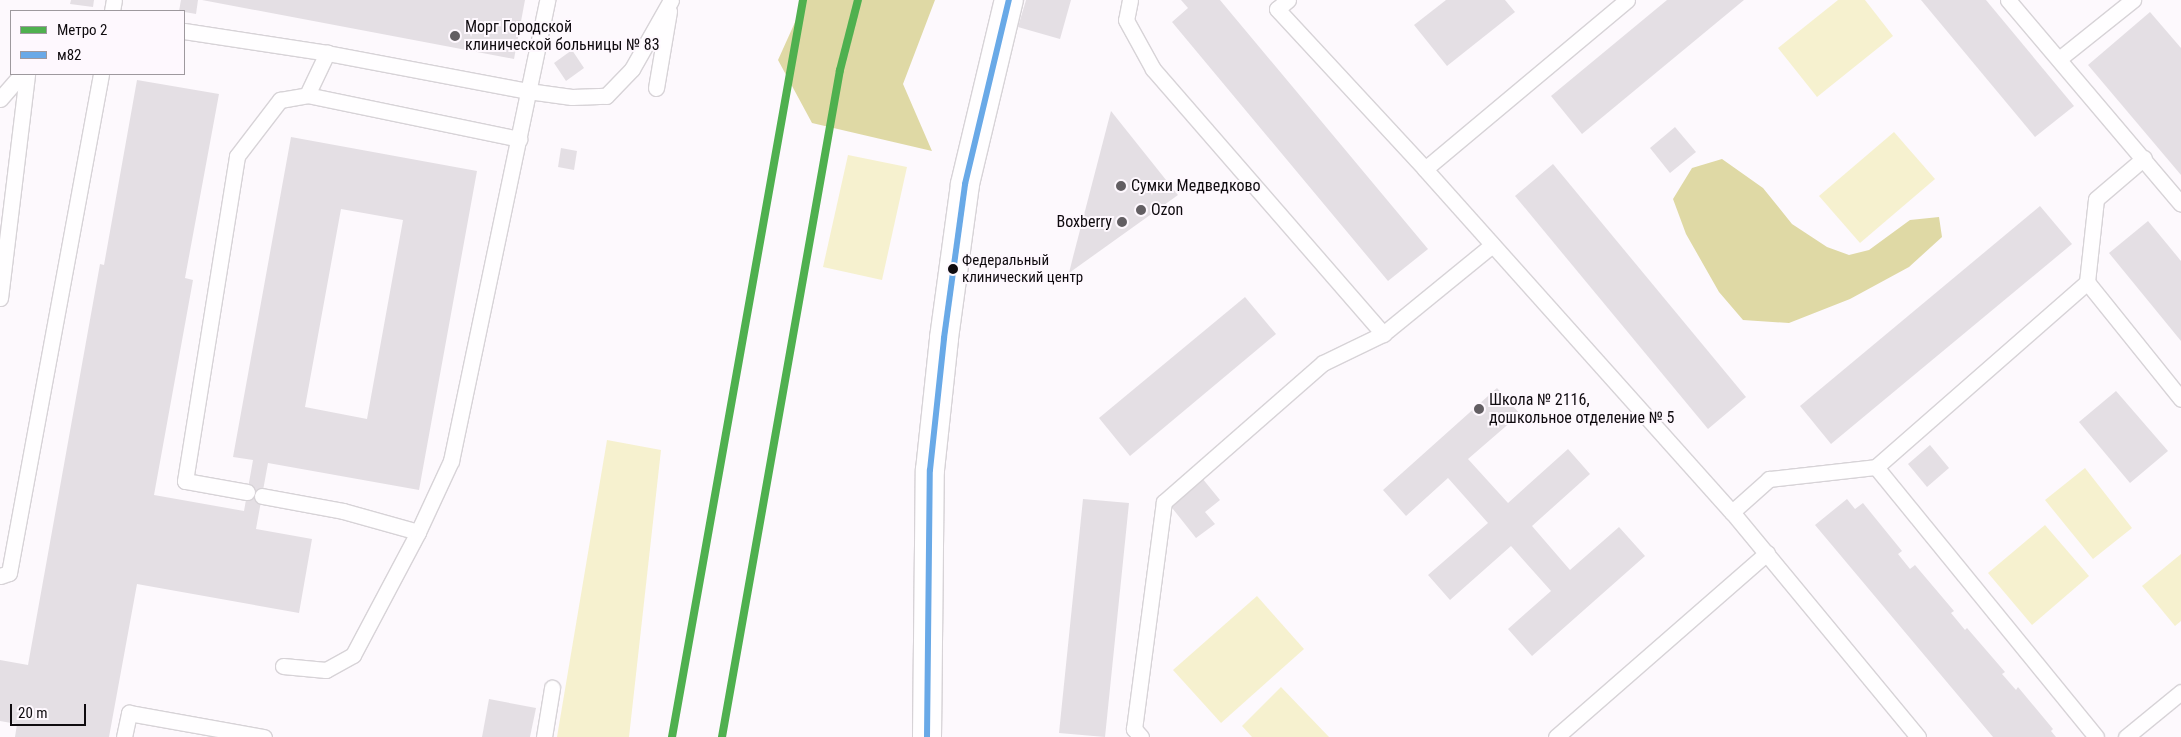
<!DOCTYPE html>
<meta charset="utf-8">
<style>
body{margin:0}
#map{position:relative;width:2181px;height:737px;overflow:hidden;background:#fdf9fd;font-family:"Roboto Condensed",sans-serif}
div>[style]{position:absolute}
.green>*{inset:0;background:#f6f1cf}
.forest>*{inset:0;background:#dfd9a5}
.building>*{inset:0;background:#e4dfe4}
.roads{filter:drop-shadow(1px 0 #d7d3d7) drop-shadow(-1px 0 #d7d3d7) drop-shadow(0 1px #d7d3d7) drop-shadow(0 -1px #d7d3d7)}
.service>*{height:15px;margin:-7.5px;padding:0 7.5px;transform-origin:7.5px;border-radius:7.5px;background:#fffeff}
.tertiary>*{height:28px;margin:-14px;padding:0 14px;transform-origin:14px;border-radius:14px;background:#fffeff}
.bus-1>*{height:6px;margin:-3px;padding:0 3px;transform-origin:3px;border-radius:3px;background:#69a9e7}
.metro-1>*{height:8px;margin:-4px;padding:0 4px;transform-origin:4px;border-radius:4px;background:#4fb04f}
.dots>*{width:14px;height:14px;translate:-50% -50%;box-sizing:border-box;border:2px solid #fef8fe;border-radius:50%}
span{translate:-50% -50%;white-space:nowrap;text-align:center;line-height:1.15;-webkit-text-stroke:4px #fef8fe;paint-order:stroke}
.bus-label{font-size:15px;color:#0f0b0f}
.left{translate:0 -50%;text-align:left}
.poi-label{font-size:16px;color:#0f0b0f}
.right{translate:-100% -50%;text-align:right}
.legend{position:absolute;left:10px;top:10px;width:175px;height:65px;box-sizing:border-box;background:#fef8fe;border:1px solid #9e999e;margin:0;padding:6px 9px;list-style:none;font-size:15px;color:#0f0b0f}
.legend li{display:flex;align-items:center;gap:10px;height:25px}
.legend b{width:25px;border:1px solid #9e999e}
.scale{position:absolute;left:10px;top:704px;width:76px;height:22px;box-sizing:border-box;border:2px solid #0f0b0f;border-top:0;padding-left:6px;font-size:15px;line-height:18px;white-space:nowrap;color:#0f0b0f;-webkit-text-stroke:4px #fef8fe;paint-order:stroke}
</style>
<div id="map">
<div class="green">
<div style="clip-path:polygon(1838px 0,1865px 0,1893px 36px,1817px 97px,1778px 48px)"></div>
<div style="clip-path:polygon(1894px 132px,1935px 179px,1860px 243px,1819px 196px)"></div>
<div style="clip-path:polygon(848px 155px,907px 167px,882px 280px,823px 267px)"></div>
<div style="clip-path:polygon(607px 440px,661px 450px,629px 737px,557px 737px)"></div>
<div style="clip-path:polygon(2085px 468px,2132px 528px,2093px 559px,2045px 500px)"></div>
<div style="clip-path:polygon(2045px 525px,2089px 576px,2032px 625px,1988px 573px)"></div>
<div style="clip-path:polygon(2181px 554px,2181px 621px,2175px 626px,2142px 586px)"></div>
<div style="clip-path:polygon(1257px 596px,1304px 649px,1221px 723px,1173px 670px)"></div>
<div style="clip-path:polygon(1281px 687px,1329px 737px,1252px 737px,1242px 726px)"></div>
</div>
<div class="forest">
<div style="clip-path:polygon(805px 0,935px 0,903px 84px,932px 151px,812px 123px,778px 60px)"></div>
<div style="clip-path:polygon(1722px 159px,1763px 188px,1792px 224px,1827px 247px,1849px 255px,1869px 250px,1910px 220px,1939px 217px,1942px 237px,1909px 267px,1850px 299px,1789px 323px,1743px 320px,1719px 292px,1686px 234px,1673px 199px,1692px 168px)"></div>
</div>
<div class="building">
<div style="clip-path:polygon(71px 0,94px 0,93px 7px,70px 4px)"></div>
<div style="clip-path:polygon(181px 0,198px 0,196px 14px,179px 11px)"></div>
<div style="clip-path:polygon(202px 0,525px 0,514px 59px)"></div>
<div style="clip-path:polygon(1026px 0,1071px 0,1060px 39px,1018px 27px)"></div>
<div style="clip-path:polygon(1181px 0,1220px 0,1428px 249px,1388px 281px,1172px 22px,1188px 8px)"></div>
<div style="clip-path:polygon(1446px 0,1505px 0,1515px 12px,1447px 66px,1414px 25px)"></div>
<div style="clip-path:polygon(1667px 0,1744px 0,1582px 134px,1551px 96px)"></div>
<div style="clip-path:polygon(1921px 0,1986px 0,2074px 106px,2035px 137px)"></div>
<div style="clip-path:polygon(2150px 12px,2181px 48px,2181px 175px,2088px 65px)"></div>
<div style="clip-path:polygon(572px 50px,584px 68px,566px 81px,554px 63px)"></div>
<div style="clip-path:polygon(evenodd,137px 80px,219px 94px,185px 278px,193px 280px,154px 495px,244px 511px,253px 460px,233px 457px,291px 137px,477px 171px,419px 490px,268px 463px,256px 529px,312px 539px,299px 613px,137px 584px,109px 737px,15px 737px,17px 724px,0 721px,0 660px,28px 665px,100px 264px,104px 265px,137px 80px,341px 209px,403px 220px,367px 419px,305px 407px,341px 209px)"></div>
<div style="clip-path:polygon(1111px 111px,1178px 195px,1069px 273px,1073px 257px)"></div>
<div style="clip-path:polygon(1675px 127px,1696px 152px,1670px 173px,1650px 148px)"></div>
<div style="clip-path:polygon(561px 148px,577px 151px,574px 170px,558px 167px)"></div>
<div style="clip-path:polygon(1553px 164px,1746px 397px,1708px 429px,1515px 196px)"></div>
<div style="clip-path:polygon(2040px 206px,2072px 244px,1831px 444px,1800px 406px)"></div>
<div style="clip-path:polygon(2148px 221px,2181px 261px,2181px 341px,2109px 253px)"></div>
<div style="clip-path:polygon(1245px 297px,1276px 334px,1130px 456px,1099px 418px)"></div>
<div style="clip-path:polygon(1497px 388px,1520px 414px,1468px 459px,1508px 503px,1568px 449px,1590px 474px,1532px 526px,1570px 570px,1619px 527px,1645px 556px,1532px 656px,1508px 629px,1551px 591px,1511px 546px,1450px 600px,1428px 575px,1488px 523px,1448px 478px,1406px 516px,1383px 490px)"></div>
<div style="clip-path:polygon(2116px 391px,2168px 451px,2130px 483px,2079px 422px)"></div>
<div style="clip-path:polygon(1930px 445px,1949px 468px,1927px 487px,1908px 464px)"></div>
<div style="clip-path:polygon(1202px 478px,1220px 500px,1205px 512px,1215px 524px,1196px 538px,1169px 504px)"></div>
<div style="clip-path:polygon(1083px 499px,1129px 503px,1105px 737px,1059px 733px)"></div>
<div style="clip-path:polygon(1847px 499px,1855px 509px,1863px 503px,1902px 551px,1898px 554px,1910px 569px,1915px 565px,1954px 611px,1951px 613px,1965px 630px,1967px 628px,2005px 672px,2002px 674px,2016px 690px,2018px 687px,2053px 729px,2051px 731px,2056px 737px,1993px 737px,1815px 525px)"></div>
<div style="clip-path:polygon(489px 699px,536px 708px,530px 737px,482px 737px)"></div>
</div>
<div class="roads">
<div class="service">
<div style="left:1130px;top:0;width:20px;rotate:101deg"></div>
<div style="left:1126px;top:20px;width:56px;rotate:61.1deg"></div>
<div style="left:1153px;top:69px;width:351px;rotate:49deg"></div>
<div style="left:1383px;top:334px;width:141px;rotate:-39.2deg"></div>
<div style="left:1288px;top:0;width:14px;rotate:141deg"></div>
<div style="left:1277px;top:9px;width:218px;rotate:47.2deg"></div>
<div style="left:1627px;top:0;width:263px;rotate:140.1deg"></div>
<div style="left:1425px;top:169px;width:460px;rotate:48.2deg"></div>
<div style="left:1732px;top:512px;width:292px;rotate:50.4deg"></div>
<div style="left:2008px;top:0;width:267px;rotate:49.7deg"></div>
<div style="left:112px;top:11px;width:11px;rotate:-80deg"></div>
<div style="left:184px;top:31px;width:145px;rotate:8.7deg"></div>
<div style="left:327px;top:53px;width:205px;rotate:10.7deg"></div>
<div style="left:528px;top:91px;width:44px;rotate:7.8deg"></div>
<div style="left:572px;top:97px;width:34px;rotate:-2deg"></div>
<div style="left:606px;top:96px;width:37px;rotate:-46deg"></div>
<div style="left:632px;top:69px;width:79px;rotate:-60.5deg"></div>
<div style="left:2059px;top:59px;width:95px;rotate:-38.6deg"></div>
<div style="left:656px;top:88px;width:78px;rotate:-80.4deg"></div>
<div style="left:307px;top:95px;width:217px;rotate:11.7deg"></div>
<div style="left:0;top:99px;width:33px;rotate:-49deg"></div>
<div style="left:2087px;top:282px;width:83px;rotate:-83.8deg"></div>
<div style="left:2096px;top:199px;width:63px;rotate:-40.5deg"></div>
<div style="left:0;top:298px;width:226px;rotate:-83.1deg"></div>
<div style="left:1876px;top:467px;width:281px;rotate:-41.2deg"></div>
<div style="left:2087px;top:282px;width:150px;rotate:51.2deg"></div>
<div style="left:247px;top:492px;width:63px;rotate:-169.9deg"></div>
<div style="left:185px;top:481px;width:329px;rotate:-80.9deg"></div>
<div style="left:237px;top:156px;width:71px;rotate:-52.5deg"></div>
<div style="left:280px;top:100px;width:27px;rotate:-10deg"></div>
<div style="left:307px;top:95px;width:47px;rotate:-64.5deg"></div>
<div style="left:262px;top:496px;width:82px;rotate:10.5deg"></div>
<div style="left:343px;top:511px;width:78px;rotate:15.6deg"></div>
<div style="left:1732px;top:512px;width:50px;rotate:-41.7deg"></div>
<div style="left:1769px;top:479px;width:108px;rotate:-6.4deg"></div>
<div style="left:1876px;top:467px;width:348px;rotate:50.8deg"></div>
<div style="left:0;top:576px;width:9px;rotate:-18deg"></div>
<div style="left:9px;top:573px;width:507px;rotate:-79.55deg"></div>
<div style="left:283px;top:666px;width:43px;rotate:5.3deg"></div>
<div style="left:326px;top:670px;width:31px;rotate:-29deg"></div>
<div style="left:353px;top:655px;width:139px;rotate:-62.1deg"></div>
<div style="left:418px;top:532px;width:78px;rotate:-65.1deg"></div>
<div style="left:451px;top:461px;width:471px;rotate:-78.2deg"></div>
<div style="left:124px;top:737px;width:25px;rotate:-78deg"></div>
<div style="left:129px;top:713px;width:137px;rotate:10.1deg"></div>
<div style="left:544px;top:737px;width:50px;rotate:-80.7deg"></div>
<div style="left:1141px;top:737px;width:11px;rotate:-131deg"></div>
<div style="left:1134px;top:729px;width:229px;rotate:-82.5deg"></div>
<div style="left:1164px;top:502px;width:211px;rotate:-41.2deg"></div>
<div style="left:1323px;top:363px;width:67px;rotate:-25.8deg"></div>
<div style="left:1556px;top:737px;width:280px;rotate:-41.1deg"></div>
<div style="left:2126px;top:737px;width:71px;rotate:-39.3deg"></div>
</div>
<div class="tertiary">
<div style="left:927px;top:737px;width:267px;rotate:-89.4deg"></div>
<div style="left:930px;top:470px;width:133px;rotate:-83.9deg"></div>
<div style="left:944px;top:338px;width:155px;rotate:-82.2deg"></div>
<div style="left:965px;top:184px;width:189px;rotate:-76.6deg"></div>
</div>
</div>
<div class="bus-1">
<div style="left:927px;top:737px;width:267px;rotate:-89.4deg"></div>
<div style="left:930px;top:470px;width:133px;rotate:-83.9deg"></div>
<div style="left:944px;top:338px;width:155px;rotate:-82.2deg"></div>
<div style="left:965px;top:184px;width:189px;rotate:-76.6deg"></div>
</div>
<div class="metro-1">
<div style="left:672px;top:737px;width:749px;rotate:-79.92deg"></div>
<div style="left:722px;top:737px;width:677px;rotate:-79.97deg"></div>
<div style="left:840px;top:70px;width:72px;rotate:-75.6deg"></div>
</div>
<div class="dots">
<div style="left:455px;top:36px;background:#625e62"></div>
<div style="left:1121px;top:186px;background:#625e62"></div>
<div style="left:1141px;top:210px;background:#625e62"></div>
<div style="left:1122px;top:222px;background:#625e62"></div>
<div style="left:953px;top:269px;background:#0f0b0f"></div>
<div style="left:1479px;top:409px;background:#625e62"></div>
</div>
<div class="bus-label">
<span class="left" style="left:962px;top:269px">Федеральный<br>клинический центр</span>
</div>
<div class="poi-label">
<span class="left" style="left:465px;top:36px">Морг Городской<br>клинической больницы № 83</span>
<span class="left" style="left:1131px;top:186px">Сумки Медведково</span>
<span class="left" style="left:1151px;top:210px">Ozon</span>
<span class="right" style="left:1112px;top:222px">Boxberry</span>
<span class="left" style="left:1489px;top:409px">Школа № 2116,<br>дошкольное отделение № 5</span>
</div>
<ul class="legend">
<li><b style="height:6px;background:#4fb04f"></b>Метро 2</li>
<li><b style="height:6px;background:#69a9e7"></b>м82</li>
</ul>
<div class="scale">20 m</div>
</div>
